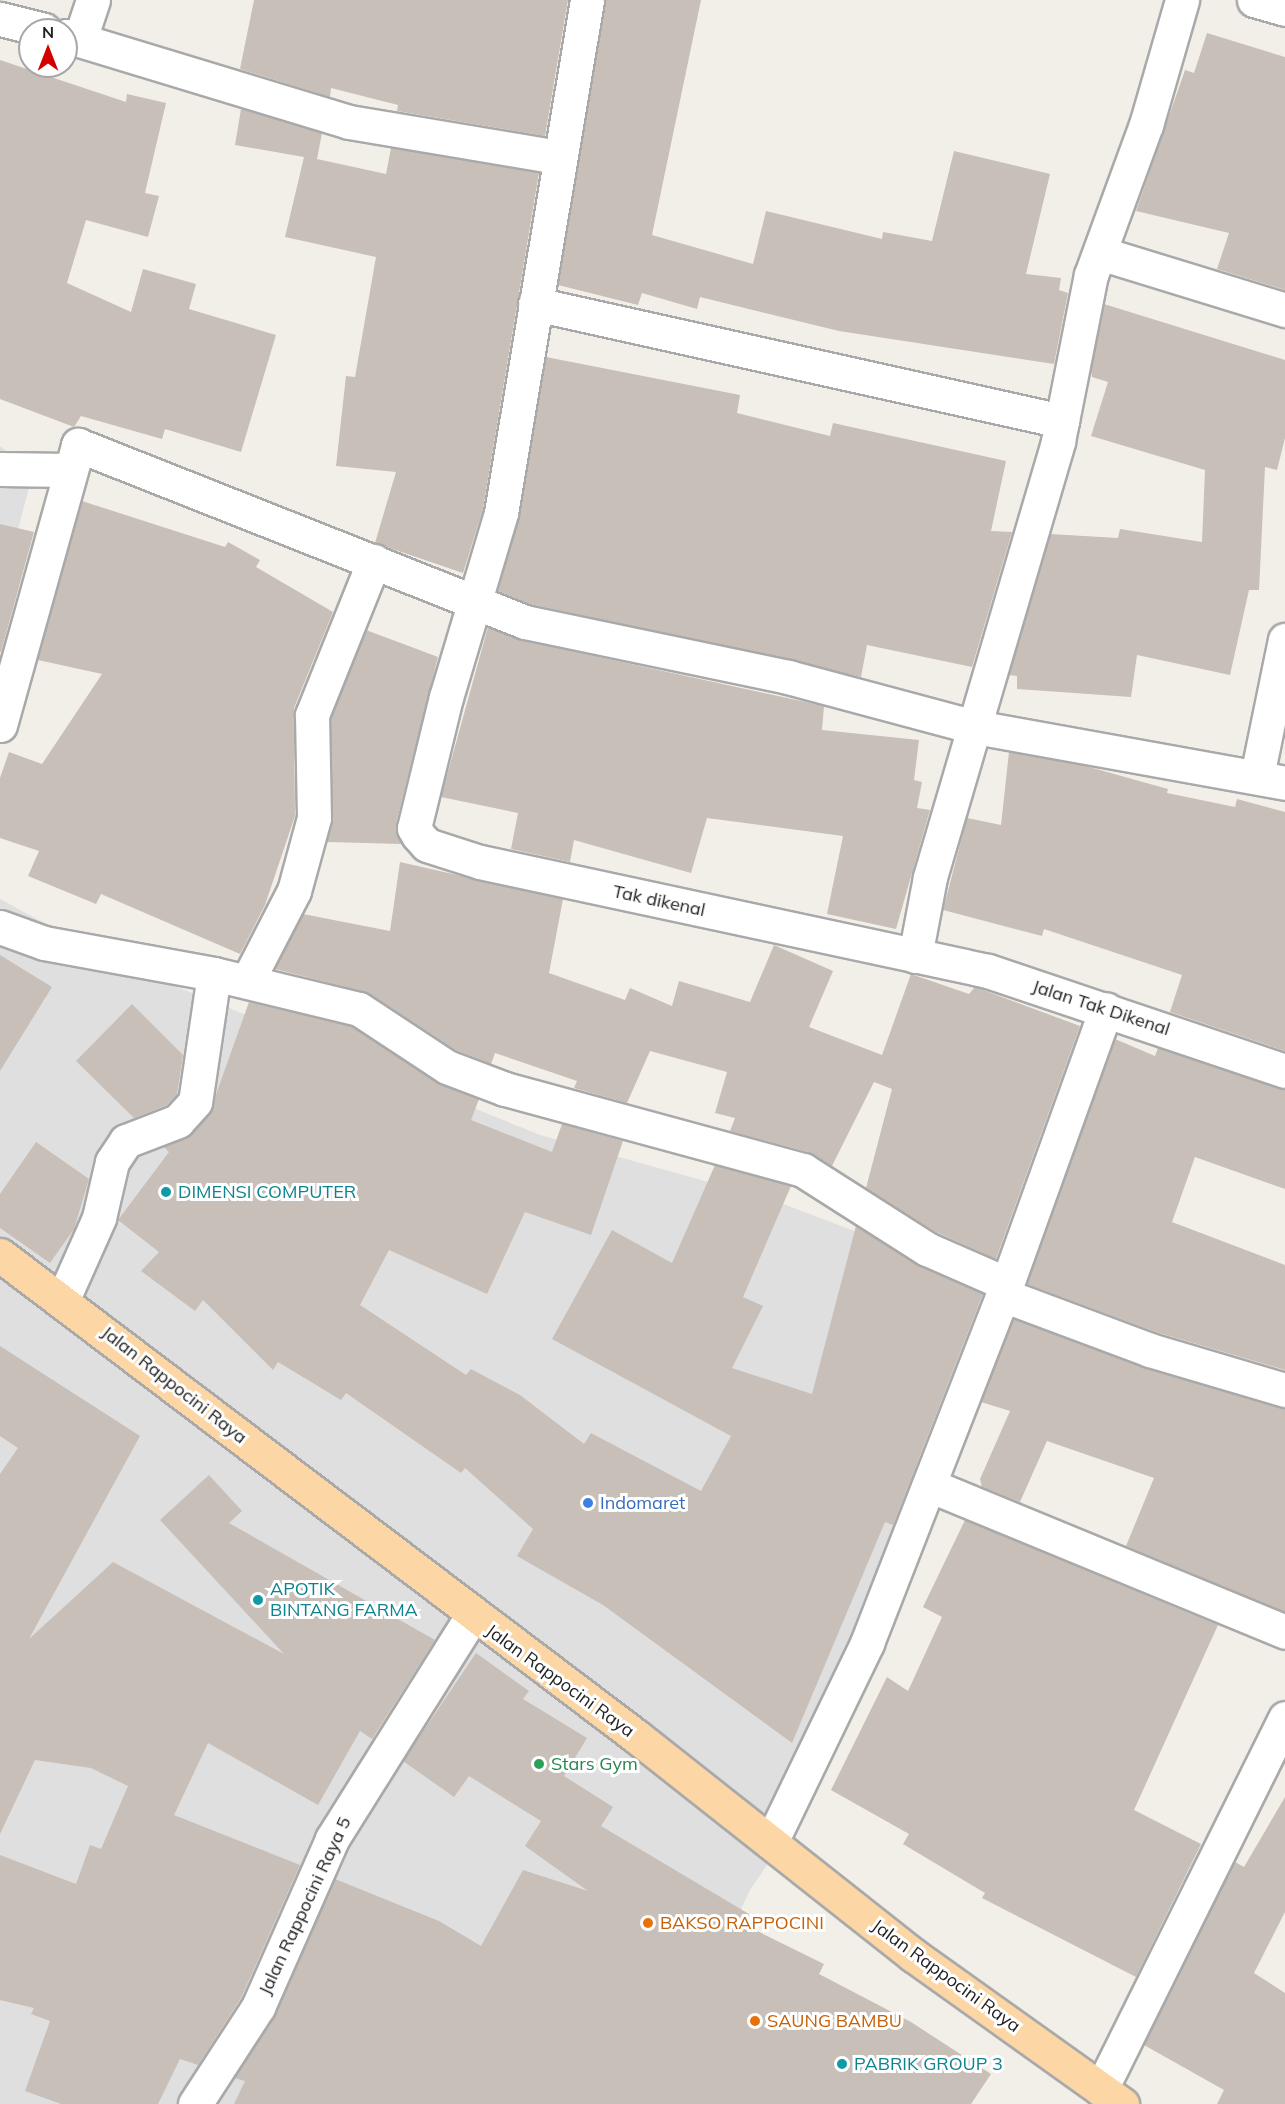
<!DOCTYPE html>
<style>
body{margin:0}
#map{position:relative;width:1285px;height:2104px;overflow:hidden;background:#f2efe9;font-family:Mulish,sans-serif}
div>[style]{position:absolute}
.residential>*{inset:0;background:#e0dfdf}
.building>*{inset:0;background:#c7bfb8}
.roads{filter:drop-shadow(2px 0 #a9a9a9) drop-shadow(-2px 0 #a9a9a9) drop-shadow(0 2px #a9a9a9) drop-shadow(0 -2px #a9a9a9)}
.minor>*{height:33px;margin:-16.5px;padding:0 16.5px;transform-origin:16.5px;border-radius:16.5px;background:#fff}
.major>*{height:33px;margin:-16.5px;padding:0 16.5px;transform-origin:16.5px;border-radius:16.5px;background:#fcd6a4}
.dots>*{width:16px;height:16px;translate:-50% -50%;box-sizing:border-box;border:3px solid #fff;border-radius:50%}
span{translate:-50% -50%;white-space:nowrap;text-align:center;line-height:1.15;-webkit-text-stroke:6px #fff;paint-order:stroke}
.street-label{font-size:18px;color:#222}
.culture-label{font-size:18px;color:#0d838f}
.left{translate:0 -50%;text-align:left}
.shop-label{font-size:18px;color:#366cbe}
.leisure-label{font-size:18px;color:#27864d}
.food-label{font-size:18px;color:#c56008}
.north{position:absolute;left:18px;top:18px;width:60px;height:60px;box-sizing:border-box;background:#fff;border:2px solid #a7a7a7;border-radius:50%;rotate:0deg;font-size:16px;font-weight:700;line-height:24px;text-align:center;color:#222}
.north::after{content:'';display:block;margin:auto;width:21px;height:27px;background:#d40000;clip-path:polygon(50% 0,100% 100%,50% 72%,0 100%)}
</style>
<div id="map">
<div class="residential">
<div style="clip-path:polygon(0 446px,33px 472px,0 599px)"></div>
<div style="clip-path:polygon(0 899px,114px 961px,540px 1135px,773px 1200px,975px 1277px,816px 1793px,750px 1890px,648px 2104px,0 2104px)"></div>
</div>
<div class="building">
<div style="clip-path:polygon(254px 0,568px 0,545px 136px,397px 111px,398px 105px,331px 88px,330px 97px,240px 69px)"></div>
<div style="clip-path:polygon(605px 0,701px 0,652px 235px,753px 264px,766px 211px,882px 239px,883px 232px,932px 241px,954px 151px,1050px 174px,1026px 274px,1061px 278px,1059px 290px,1068px 293px,1054px 364px,839px 331px,700px 297px,697px 309px,642px 293px,638px 305px,558px 285px)"></div>
<div style="clip-path:polygon(1207px 33px,1285px 57px,1285px 290px,1217px 269px,1229px 233px,1136px 211px,1185px 70px,1194px 73px)"></div>
<div style="clip-path:polygon(0 60px,126px 102px,127px 94px,166px 103px,145px 193px,159px 196px,148px 237px,86px 220px,67px 283px,131px 312px,143px 269px,196px 284px,189px 309px,276px 335px,241px 452px,165px 429px,162px 439px,81px 416px,74px 427px,0 399px)"></div>
<div style="clip-path:polygon(241px 109px,322px 133px,317px 159px,386px 174px,391px 148px,539px 173px,483px 509px,463px 573px,375px 543px,396px 472px,336px 466px,346px 376px,355px 377px,376px 257px,285px 237px,304px 157px,235px 145px)"></div>
<div style="clip-path:polygon(1104px 304px,1285px 360px,1285px 438px,1277px 470px,1265px 467px,1259px 590px,1249px 590px,1230px 675px,1137px 655px,1131px 697px,1017px 689px,1017px 676px,1009px 675px,1050px 534px,1118px 538px,1120px 529px,1202px 542px,1205px 470px,1091px 436px,1108px 382px,1092px 377px,1091px 370px)"></div>
<div style="clip-path:polygon(546px 357px,740px 395px,737px 413px,830px 436px,833px 423px,1006px 461px,991px 531px,1012px 532px,972px 667px,867px 645px,861px 677px,530px 604px,498px 591px,519px 516px)"></div>
<div style="clip-path:polygon(82px 501px,225px 547px,228px 542px,260px 560px,256px 567px,333px 612px,294px 708px,295px 816px,265px 905px,240px 954px,101px 894px,96px 904px,28px 876px,39px 851px,0 838px,0 778px,9px 752px,42px 764px,102px 674px,38px 660px)"></div>
<div style="clip-path:polygon(0 524px,34px 532px,1px 652px,0 652px)"></div>
<div style="clip-path:polygon(488px 627px,521px 640px,824px 706px,822px 730px,919px 740px,914px 780px,922px 782px,917px 808px,930px 810px,896px 929px,827px 914px,843px 836px,707px 818px,691px 873px,574px 840px,570px 862px,511px 849px,518px 813px,441px 797px)"></div>
<div style="clip-path:polygon(366px 630px,438px 657px,396px 824px,402px 844px,327px 842px,333px 818px,331px 718px)"></div>
<div style="clip-path:polygon(1009px 752px,1082px 765px,1168px 789px,1167px 793px,1235px 807px,1237px 799px,1285px 812px,1285px 1051px,1170px 1012px,1182px 975px,1044px 929px,1042px 936px,943px 910px,967px 818px,1001px 825px)"></div>
<div style="clip-path:polygon(400px 862px,563px 899px,549px 973px,625px 1000px,630px 988px,672px 1006px,679px 981px,750px 1002px,774px 945px,833px 971px,809px 1027px,882px 1055px,911px 974px,969px 994px,975px 987px,1080px 1026px,996px 1259px,936px 1232px,866px 1188px,892px 1089px,874px 1082px,832px 1166px,808px 1152px,730px 1131px,735px 1118px,715px 1113px,727px 1072px,650px 1051px,627px 1103px,574px 1088px,577px 1081px,495px 1053px,491px 1064px,456px 1050px,369px 993px,275px 969px,303px 914px,390px 931px)"></div>
<div style="clip-path:polygon(0 955px,52px 987px,0 1071px)"></div>
<div style="clip-path:polygon(249px 1002px,351px 1026px,437px 1083px,479px 1099px,471px 1120px,552px 1152px,562px 1124px,623px 1141px,591px 1235px,525px 1212px,487px 1294px,389px 1250px,360px 1305px,466px 1375px,471px 1369px,520px 1395px,584px 1444px,591px 1433px,701px 1491px,731px 1436px,552px 1339px,612px 1230px,672px 1263px,715px 1165px,791px 1186px,743px 1297px,763px 1306px,732px 1368px,812px 1394px,856px 1226px,917px 1265px,983px 1294px,893px 1525px,885px 1522px,792px 1743px,603px 1605px,517px 1556px,533px 1529px,465px 1468px,461px 1473px,346px 1393px,341px 1400px,278px 1362px,273px 1370px,203px 1300px,195px 1311px,141px 1271px,159px 1252px,118px 1220px,169px 1152px,164px 1147px,192px 1134px,209px 1114px)"></div>
<div style="clip-path:polygon(132px 1004px,183px 1055px,177px 1094px,167px 1105px,134px 1118px,76px 1061px)"></div>
<div style="clip-path:polygon(1115px 1039px,1155px 1056px,1158px 1048px,1285px 1089px,1285px 1189px,1195px 1157px,1172px 1222px,1285px 1265px,1285px 1370px,1156px 1332px,1027px 1284px)"></div>
<div style="clip-path:polygon(36px 1142px,89px 1179px,74px 1229px,50px 1263px,0 1228px,0 1194px)"></div>
<div style="clip-path:polygon(1013px 1319px,1145px 1368px,1285px 1408px,1285px 1612px,1126px 1546px,1154px 1478px,1047px 1441px,1020px 1502px,982px 1487px,980px 1479px,1010px 1411px,981px 1402px)"></div>
<div style="clip-path:polygon(0 1346px,140px 1436px,29px 1639px,113px 1562px,284px 1654px,160px 1520px,209px 1475px,242px 1511px,229px 1523px,435px 1640px,372px 1739px,360px 1731px,318px 1805px,208px 1743px,174px 1815px,300px 1865px,241px 1998px,198px 2065px,180px 2059px,158px 2104px,61px 2104px,25px 2091px,50px 2021px,31px 2014px,34px 2008px,0 2000px,0 1855px,76px 1884px,90px 1845px,101px 1849px,128px 1786px,91px 1768px,35px 1760px,0 1834px,0 1474px,18px 1448px,0 1436px)"></div>
<div style="clip-path:polygon(965px 1520px,1218px 1625px,1134px 1810px,1201px 1844px,1136px 1977px,982px 1898px,985px 1893px,903px 1844px,909px 1834px,831px 1790px,887px 1677px,908px 1691px,942px 1617px,923px 1607px)"></div>
<div style="clip-path:polygon(476px 1653px,529px 1691px,523px 1699px,587px 1738px,564px 1776px,613px 1807px,601px 1826px,749px 1914px,743px 1924px,824px 1964px,819px 1974px,911px 2022px,991px 2074px,971px 2104px,234px 2104px,245px 2081px,234px 2078px,275px 2015px,335px 1879px,439px 1921px,481px 1946px,523px 1870px,588px 1891px,525px 1846px,541px 1821px,469px 1776px,454px 1797px,403px 1761px)"></div>
<div style="clip-path:polygon(1285px 1797px,1285px 1912px,1254px 1973px,1285px 1993px,1285px 2104px,1217px 2104px,1224px 2090px,1144px 2045px,1235px 1862px,1244px 1867px)"></div>
</div>
<div class="roads">
<div class="minor">
<div style="left:587px;top:0;width:520px;rotate:99.52deg"></div>
<div style="left:501px;top:513px;width:192px;rotate:106.6deg"></div>
<div style="left:446px;top:697px;width:135px;rotate:103.7deg"></div>
<div style="left:414px;top:828px;width:8px;rotate:60deg"></div>
<div style="left:418px;top:835px;width:13px;rotate:48deg"></div>
<div style="left:427px;top:845px;width:56px;rotate:17.8deg"></div>
<div style="left:480px;top:862px;width:520px;rotate:12.11deg"></div>
<div style="left:988px;top:971px;width:313px;rotate:18.6deg"></div>
<div style="left:1254px;top:0;width:32px;rotate:16deg"></div>
<div style="left:0;top:19px;width:45px;rotate:14deg"></div>
<div style="left:66px;top:36px;width:296px;rotate:16.9deg"></div>
<div style="left:349px;top:122px;width:213px;rotate:9.5deg"></div>
<div style="left:80px;top:39px;width:41px;rotate:-71.6deg"></div>
<div style="left:1100px;top:253px;width:194px;rotate:17.1deg"></div>
<div style="left:535px;top:304px;width:540px;rotate:12.52deg"></div>
<div style="left:0;top:469px;width:70px;rotate:0.8deg"></div>
<div style="left:0;top:725px;width:291px;rotate:-74.4deg"></div>
<div style="left:78px;top:445px;width:481px;rotate:21.6deg"></div>
<div style="left:525px;top:622px;width:269px;rotate:11.8deg"></div>
<div style="left:788px;top:677px;width:194px;rotate:15deg"></div>
<div style="left:975px;top:727px;width:315px;rotate:10.2deg"></div>
<div style="left:1257px;top:776px;width:139px;rotate:-78.4deg"></div>
<div style="left:0;top:927px;width:47px;rotate:20deg"></div>
<div style="left:44px;top:943px;width:173px;rotate:10.3deg"></div>
<div style="left:214px;top:974px;width:129px;rotate:98.4deg"></div>
<div style="left:195px;top:1102px;width:25px;rotate:132deg"></div>
<div style="left:178px;top:1121px;width:56px;rotate:159deg"></div>
<div style="left:126px;top:1141px;width:25px;rotate:124deg"></div>
<div style="left:112px;top:1162px;width:57px;rotate:103.1deg"></div>
<div style="left:99px;top:1218px;width:89px;rotate:114deg"></div>
<div style="left:915px;top:956px;width:80px;rotate:-79.2deg"></div>
<div style="left:930px;top:877px;width:454px;rotate:-73.6deg"></div>
<div style="left:1058px;top:441px;width:169px;rotate:-78.8deg"></div>
<div style="left:1091px;top:275px;width:160px;rotate:-69.9deg"></div>
<div style="left:1146px;top:125px;width:130px;rotate:-73.9deg"></div>
<div style="left:214px;top:974px;width:149px;rotate:13.6deg"></div>
<div style="left:359px;top:1009px;width:105px;rotate:33.4deg"></div>
<div style="left:447px;top:1067px;width:62px;rotate:20.8deg"></div>
<div style="left:505px;top:1089px;width:309px;rotate:15.2deg"></div>
<div style="left:803px;top:1170px;width:147px;rotate:32.5deg"></div>
<div style="left:927px;top:1249px;width:87px;rotate:23.6deg"></div>
<div style="left:248px;top:980px;width:100px;rotate:-62.7deg"></div>
<div style="left:294px;top:891px;width:76px;rotate:-74.7deg"></div>
<div style="left:314px;top:818px;width:103px;rotate:-91.1deg"></div>
<div style="left:312px;top:715px;width:166px;rotate:-68.1deg"></div>
<div style="left:1003px;top:1295px;width:157px;rotate:20.5deg"></div>
<div style="left:1150px;top:1350px;width:141px;rotate:16.5deg"></div>
<div style="left:929px;top:1485px;width:385px;rotate:22.4deg"></div>
<div style="left:771px;top:1842px;width:221px;rotate:-64.2deg"></div>
<div style="left:867px;top:1643px;width:385px;rotate:-68.7deg"></div>
<div style="left:1007px;top:1284px;width:292px;rotate:-70.2deg"></div>
<div style="left:1101px;top:2089px;width:414px;rotate:-63.6deg"></div>
<div style="left:195px;top:2104px;width:116px;rotate:-57deg"></div>
<div style="left:258px;top:2007px;width:184px;rotate:-66.2deg"></div>
<div style="left:332px;top:1839px;width:263px;rotate:-57.9deg"></div>
</div>
<div class="major">
<div style="left:0;top:1255px;width:799px;rotate:37.11deg"></div>
<div style="left:637px;top:1737px;width:352px;rotate:38.3deg"></div>
<div style="left:913px;top:1955px;width:257px;rotate:35.5deg"></div>
</div>
</div>
<div class="dots">
<div style="left:166px;top:1192px;background:#0f9aa8"></div>
<div style="left:588px;top:1503px;background:#3f7fe0"></div>
<div style="left:258px;top:1600px;background:#0f9aa8"></div>
<div style="left:539px;top:1764px;background:#2e9e5b"></div>
<div style="left:648px;top:1923px;background:#e8710a"></div>
<div style="left:755px;top:2021px;background:#e8710a"></div>
<div style="left:842px;top:2064px;background:#0f9aa8"></div>
</div>
<div class="street-label">
<span style="left:659px;top:901px;rotate:12deg">Tak dikenal</span>
<span style="left:1101px;top:1008px;rotate:18deg">Jalan Tak Dikenal</span>
<span style="left:174px;top:1385px;rotate:38deg">Jalan Rappocini Raya</span>
<span style="left:560px;top:1681px;rotate:36deg">Jalan Rappocini Raya</span>
<span style="left:305px;top:1906px;rotate:-65deg">Jalan Rappocini Raya 5</span>
<span style="left:946px;top:1976px;rotate:36deg">Jalan Rappocini Raya</span>
</div>
<div class="culture-label">
<span class="left" style="left:178px;top:1192px">DIMENSI COMPUTER</span>
<span class="left" style="left:270px;top:1600px">APOTIK<br>BINTANG FARMA</span>
<span class="left" style="left:854px;top:2064px">PABRIK GROUP 3</span>
</div>
<div class="shop-label">
<span class="left" style="left:600px;top:1503px">Indomaret</span>
</div>
<div class="leisure-label">
<span class="left" style="left:551px;top:1764px">Stars Gym</span>
</div>
<div class="food-label">
<span class="left" style="left:660px;top:1923px">BAKSO RAPPOCINI</span>
<span class="left" style="left:767px;top:2021px">SAUNG BAMBU</span>
</div>
<div class="north">N</div>
</div>
